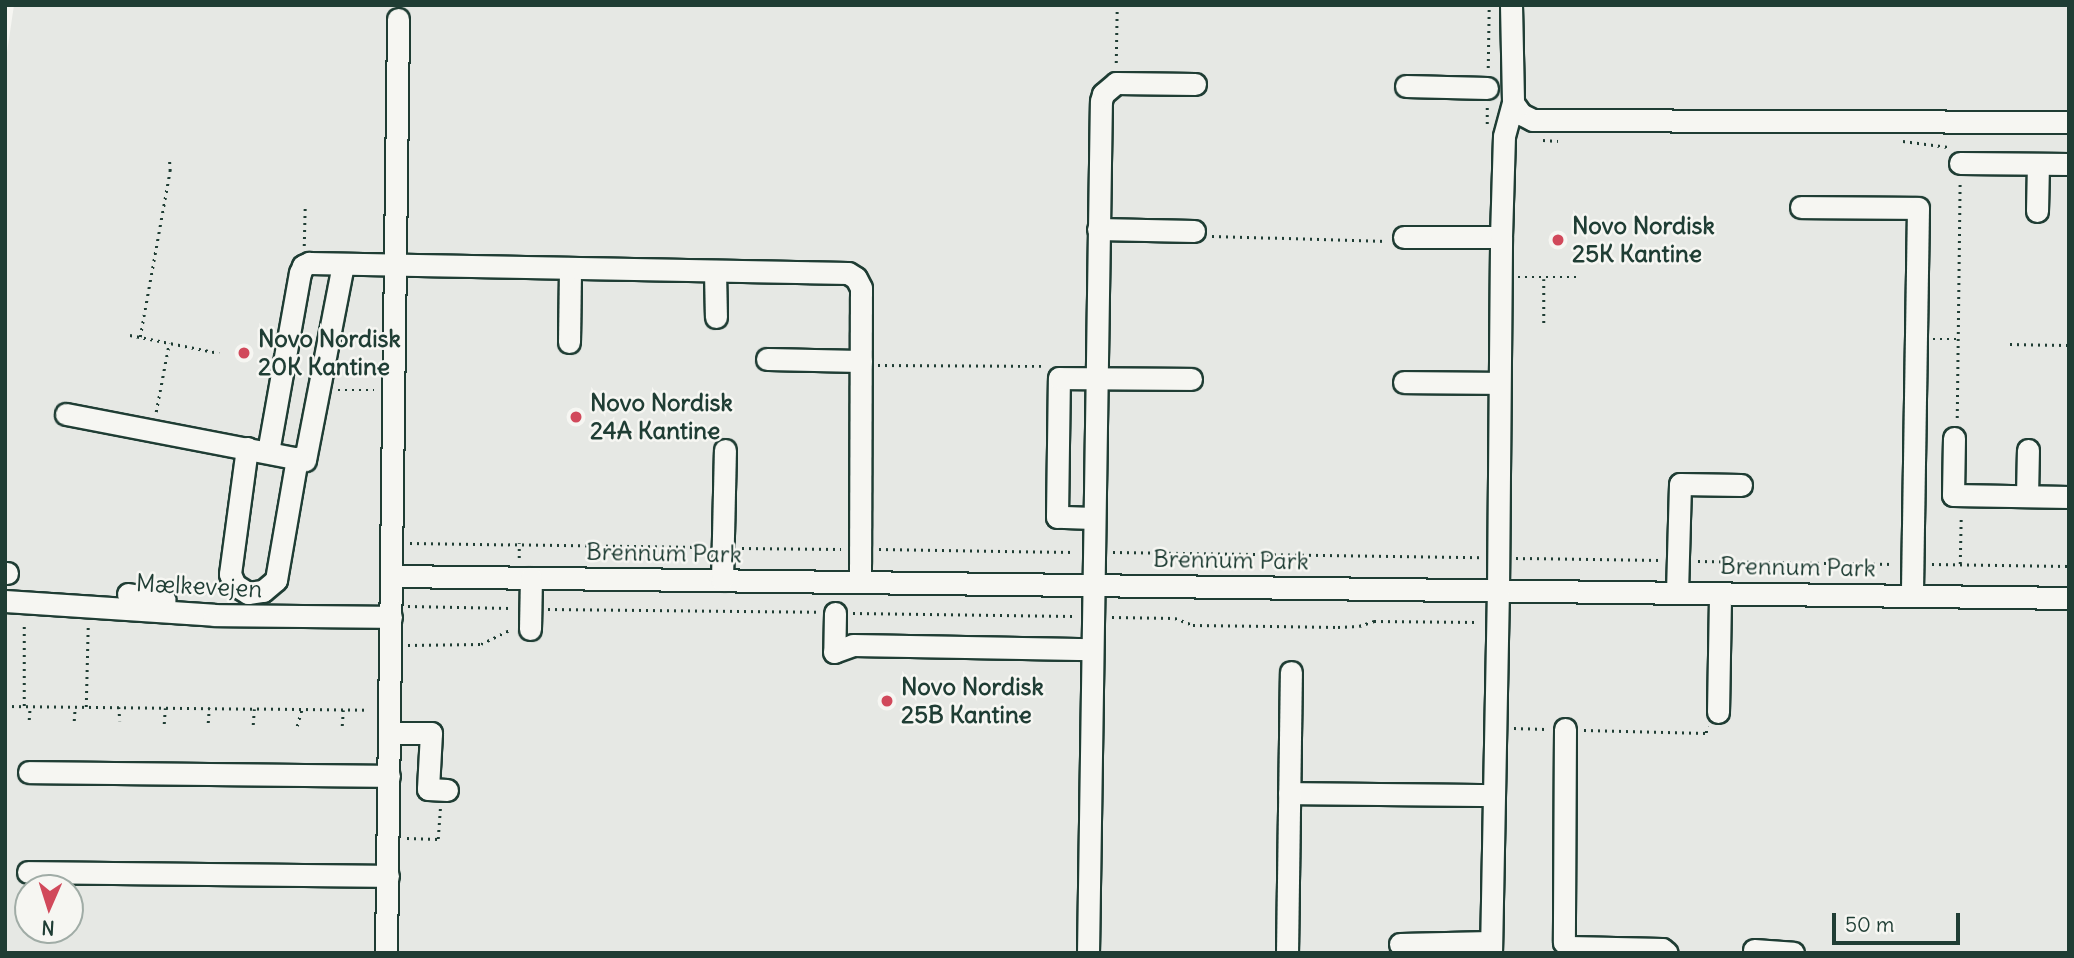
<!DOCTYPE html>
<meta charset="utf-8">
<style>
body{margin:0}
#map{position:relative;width:2074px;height:958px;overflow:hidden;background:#f6f6f2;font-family:Delius,sans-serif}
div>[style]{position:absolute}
.built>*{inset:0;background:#e6e8e4}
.path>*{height:2.5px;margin-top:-1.25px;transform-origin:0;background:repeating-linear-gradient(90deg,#1f3d34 0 2px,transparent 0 7px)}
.roads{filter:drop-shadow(2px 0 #1f3d34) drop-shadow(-2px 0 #1f3d34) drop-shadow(0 2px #1f3d34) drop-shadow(0 -2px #1f3d34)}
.minor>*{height:21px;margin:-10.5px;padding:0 10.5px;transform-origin:10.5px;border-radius:10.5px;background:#f6f6f2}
.dots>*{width:19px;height:19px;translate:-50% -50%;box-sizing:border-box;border:4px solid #f6f6f2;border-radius:50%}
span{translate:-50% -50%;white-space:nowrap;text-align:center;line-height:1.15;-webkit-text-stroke:5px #f6f6f2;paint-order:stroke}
.poi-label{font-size:24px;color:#1f3d34;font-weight:700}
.left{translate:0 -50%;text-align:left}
.street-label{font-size:24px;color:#1f3d34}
.frame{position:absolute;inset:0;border:7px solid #1f3d34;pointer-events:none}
.north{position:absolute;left:14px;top:874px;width:70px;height:70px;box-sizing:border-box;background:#f6f6f2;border:2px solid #a0aca6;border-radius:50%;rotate:183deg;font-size:19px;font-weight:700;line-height:28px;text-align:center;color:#1f3d34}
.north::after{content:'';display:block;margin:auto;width:24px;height:32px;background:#d1495b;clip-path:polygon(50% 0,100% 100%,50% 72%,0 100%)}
.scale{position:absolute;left:1832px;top:913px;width:128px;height:32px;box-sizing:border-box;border:4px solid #1f3d34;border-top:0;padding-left:9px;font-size:21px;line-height:24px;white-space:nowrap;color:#1f3d34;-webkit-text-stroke:5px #f6f6f2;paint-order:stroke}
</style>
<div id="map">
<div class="built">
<div style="clip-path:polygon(evenodd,14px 5px,2069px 5px,2069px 953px,5px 953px,5px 66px,14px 5px,28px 888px,70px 888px,70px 930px,28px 930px,28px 888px)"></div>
</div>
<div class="path">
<div style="left:1116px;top:63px;width:58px;rotate:-89deg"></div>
<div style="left:1488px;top:68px;width:63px;rotate:-89.1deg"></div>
<div style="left:1487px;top:124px;width:17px;rotate:-90deg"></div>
<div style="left:1543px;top:140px;width:15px;rotate:4deg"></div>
<div style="left:1903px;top:141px;width:46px;rotate:7.4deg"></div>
<div style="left:1212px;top:236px;width:175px;rotate:1.6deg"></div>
<div style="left:304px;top:246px;width:42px;rotate:-88.6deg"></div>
<div style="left:1518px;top:277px;width:60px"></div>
<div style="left:1544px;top:279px;width:46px;rotate:90deg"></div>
<div style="left:130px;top:335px;width:91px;rotate:11.4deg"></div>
<div style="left:140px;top:337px;width:169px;rotate:-79.8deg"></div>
<div style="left:170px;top:171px;width:14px;rotate:-94deg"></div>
<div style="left:1933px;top:339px;width:25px"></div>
<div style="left:2010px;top:344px;width:59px;rotate:1deg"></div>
<div style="left:878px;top:365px;width:165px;rotate:0.3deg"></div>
<div style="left:338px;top:390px;width:36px"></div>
<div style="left:156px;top:412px;width:70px;rotate:-79.3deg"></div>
<div style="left:1957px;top:418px;width:235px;rotate:-89.3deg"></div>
<div style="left:410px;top:543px;width:294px;rotate:0.8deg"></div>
<div style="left:742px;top:548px;width:99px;rotate:0.6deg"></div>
<div style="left:879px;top:549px;width:196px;rotate:0.9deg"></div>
<div style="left:1113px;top:552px;width:368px;rotate:0.8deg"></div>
<div style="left:519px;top:558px;width:15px;rotate:-90deg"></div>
<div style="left:1516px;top:558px;width:144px;rotate:0.8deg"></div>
<div style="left:1698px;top:561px;width:196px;rotate:0.9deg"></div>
<div style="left:1932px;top:564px;width:137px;rotate:0.8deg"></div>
<div style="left:1960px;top:564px;width:49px;rotate:-88.8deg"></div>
<div style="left:408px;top:606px;width:102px;rotate:1.1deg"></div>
<div style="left:548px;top:609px;width:270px;rotate:0.6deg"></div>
<div style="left:853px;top:613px;width:220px;rotate:0.8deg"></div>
<div style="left:1112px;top:617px;width:63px;rotate:0.9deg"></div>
<div style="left:1175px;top:618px;width:19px;rotate:21deg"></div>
<div style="left:1193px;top:625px;width:145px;rotate:0.8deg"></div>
<div style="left:1338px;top:627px;width:21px;rotate:-3deg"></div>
<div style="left:1359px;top:626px;width:16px;rotate:-18deg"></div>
<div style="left:1374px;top:621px;width:103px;rotate:0.6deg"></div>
<div style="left:408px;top:645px;width:73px;rotate:-0.8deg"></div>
<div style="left:481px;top:644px;width:32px;rotate:-26deg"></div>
<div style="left:5px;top:706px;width:364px;rotate:0.6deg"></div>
<div style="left:24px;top:706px;width:84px;rotate:-90deg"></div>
<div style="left:86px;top:707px;width:81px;rotate:-88.6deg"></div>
<div style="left:119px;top:707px;width:14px;rotate:86deg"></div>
<div style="left:29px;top:720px;width:14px;rotate:-86deg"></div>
<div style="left:74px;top:721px;width:14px;rotate:-86deg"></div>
<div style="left:208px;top:723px;width:15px;rotate:-86deg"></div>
<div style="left:164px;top:724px;width:16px;rotate:-86deg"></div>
<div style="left:253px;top:725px;width:16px;rotate:-86deg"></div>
<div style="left:297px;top:726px;width:18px;rotate:-74deg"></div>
<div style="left:342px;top:726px;width:16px;rotate:-86deg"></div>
<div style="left:1514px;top:728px;width:31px;rotate:2deg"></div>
<div style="left:1584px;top:730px;width:122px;rotate:1.4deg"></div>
<div style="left:1706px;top:733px;width:7px;rotate:-82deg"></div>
<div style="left:407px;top:838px;width:31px;rotate:2deg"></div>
<div style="left:438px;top:839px;width:32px;rotate:-86deg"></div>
</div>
<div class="roads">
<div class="minor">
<div style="left:1511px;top:5px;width:98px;rotate:88.8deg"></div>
<div style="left:1513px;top:103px;width:14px;rotate:54deg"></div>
<div style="left:1521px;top:114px;width:13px;rotate:27deg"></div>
<div style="left:1533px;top:120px;width:536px;rotate:0.21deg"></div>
<div style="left:1406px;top:86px;width:81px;rotate:1.4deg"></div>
<div style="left:1960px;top:163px;width:109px;rotate:0.5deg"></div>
<div style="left:1801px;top:207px;width:117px;rotate:0.5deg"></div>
<div style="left:1918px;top:208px;width:387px;rotate:90.9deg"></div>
<div style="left:2037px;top:211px;width:47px;rotate:-88.8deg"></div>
<div style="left:1098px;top:229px;width:96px;rotate:1.2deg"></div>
<div style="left:1404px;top:237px;width:97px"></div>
<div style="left:715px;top:271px;width:46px;rotate:88.8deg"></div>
<div style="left:569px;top:342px;width:74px;rotate:-89.2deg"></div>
<div style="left:767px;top:359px;width:94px;rotate:1.2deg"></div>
<div style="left:1404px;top:382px;width:95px;rotate:0.6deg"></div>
<div style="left:66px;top:414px;width:243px;rotate:10.9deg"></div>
<div style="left:305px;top:460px;width:199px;rotate:-79deg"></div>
<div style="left:1954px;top:438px;width:57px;rotate:91deg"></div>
<div style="left:1953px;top:495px;width:116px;rotate:1deg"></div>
<div style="left:247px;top:448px;width:127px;rotate:97.7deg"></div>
<div style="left:230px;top:574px;width:12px;rotate:66deg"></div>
<div style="left:235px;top:585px;width:15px;rotate:32deg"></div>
<div style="left:248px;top:593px;width:15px;rotate:-8deg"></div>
<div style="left:263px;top:591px;width:17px;rotate:-40deg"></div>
<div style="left:276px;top:580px;width:124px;rotate:-80.2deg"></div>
<div style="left:268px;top:452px;width:182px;rotate:-79.9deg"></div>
<div style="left:300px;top:273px;width:8px;rotate:-67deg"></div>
<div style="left:303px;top:266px;width:7px;rotate:-27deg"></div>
<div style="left:309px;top:263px;width:539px;rotate:1.06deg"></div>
<div style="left:848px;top:273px;width:9px;rotate:32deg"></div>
<div style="left:856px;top:278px;width:11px;rotate:63deg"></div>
<div style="left:861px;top:288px;width:294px;rotate:90.2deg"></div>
<div style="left:2027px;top:496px;width:46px;rotate:-88.8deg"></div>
<div style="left:1093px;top:518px;width:36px;rotate:-178deg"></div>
<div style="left:1057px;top:517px;width:139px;rotate:-89.2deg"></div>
<div style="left:1059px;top:378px;width:132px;rotate:0.4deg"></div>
<div style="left:5px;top:573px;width:2px"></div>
<div style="left:393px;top:576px;width:1676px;rotate:0.75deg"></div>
<div style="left:722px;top:580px;width:130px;rotate:-88.7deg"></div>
<div style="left:1677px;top:592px;width:108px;rotate:-88.4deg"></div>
<div style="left:1680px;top:484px;width:61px;rotate:0.9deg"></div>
<div style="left:128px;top:594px;width:37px;rotate:9deg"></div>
<div style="left:5px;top:601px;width:209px;rotate:3.8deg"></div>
<div style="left:214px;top:615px;width:177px;rotate:0.6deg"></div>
<div style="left:835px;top:613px;width:39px;rotate:91deg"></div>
<div style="left:834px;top:652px;width:20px;rotate:-20deg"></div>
<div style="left:853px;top:645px;width:239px;rotate:1deg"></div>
<div style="left:530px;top:629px;width:51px;rotate:-88.9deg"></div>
<div style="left:1718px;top:712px;width:119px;rotate:-89deg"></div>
<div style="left:1565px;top:729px;width:213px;rotate:90.3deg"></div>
<div style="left:1564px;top:942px;width:7px;rotate:45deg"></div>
<div style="left:1569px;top:947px;width:93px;rotate:1.2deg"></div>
<div style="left:1662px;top:949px;width:6px;rotate:39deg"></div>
<div style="left:389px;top:733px;width:42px"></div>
<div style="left:431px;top:733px;width:56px;rotate:93.1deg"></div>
<div style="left:428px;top:789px;width:19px;rotate:3deg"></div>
<div style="left:29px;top:772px;width:360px;rotate:0.6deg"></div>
<div style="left:1289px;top:793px;width:205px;rotate:0.6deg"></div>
<div style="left:28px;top:872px;width:360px;rotate:0.6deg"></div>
<div style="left:1400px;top:944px;width:91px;rotate:-1.3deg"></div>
<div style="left:1754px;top:950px;width:39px;rotate:4deg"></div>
<div style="left:386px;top:953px;width:934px;rotate:-89.26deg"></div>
<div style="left:1088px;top:953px;width:852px;rotate:-89.13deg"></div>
<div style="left:1101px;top:101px;width:7px;rotate:-74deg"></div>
<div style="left:1103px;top:94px;width:17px;rotate:-40deg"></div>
<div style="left:1116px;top:83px;width:79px;rotate:0.7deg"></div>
<div style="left:1287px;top:953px;width:281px;rotate:-89.2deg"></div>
<div style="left:1491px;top:953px;width:363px;rotate:-88.9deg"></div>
<div style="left:1498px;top:590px;width:353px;rotate:-89.5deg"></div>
<div style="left:1501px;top:237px;width:101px;rotate:-88.3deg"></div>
<div style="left:1504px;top:136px;width:34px;rotate:-75deg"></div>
</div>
</div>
<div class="dots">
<div style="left:1558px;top:240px;background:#d1495b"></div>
<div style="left:244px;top:353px;background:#d1495b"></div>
<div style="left:576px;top:417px;background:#d1495b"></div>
<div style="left:887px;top:701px;background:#d1495b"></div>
</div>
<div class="poi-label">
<span class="left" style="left:1572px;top:240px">Novo Nordisk<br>25K Kantine</span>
<span class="left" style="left:258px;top:353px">Novo Nordisk<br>20K Kantine</span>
<span class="left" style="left:590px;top:417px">Novo Nordisk<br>24A Kantine</span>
<span class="left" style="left:901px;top:701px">Novo Nordisk<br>25B Kantine</span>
</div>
<div class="street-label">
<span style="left:664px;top:553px;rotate:1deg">Brennum Park</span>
<span style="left:1231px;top:560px;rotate:1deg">Brennum Park</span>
<span style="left:1798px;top:567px;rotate:1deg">Brennum Park</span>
<span style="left:199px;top:586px;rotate:3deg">Mælkevejen</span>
</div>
<div class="frame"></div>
<div class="north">N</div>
<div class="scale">50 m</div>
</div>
